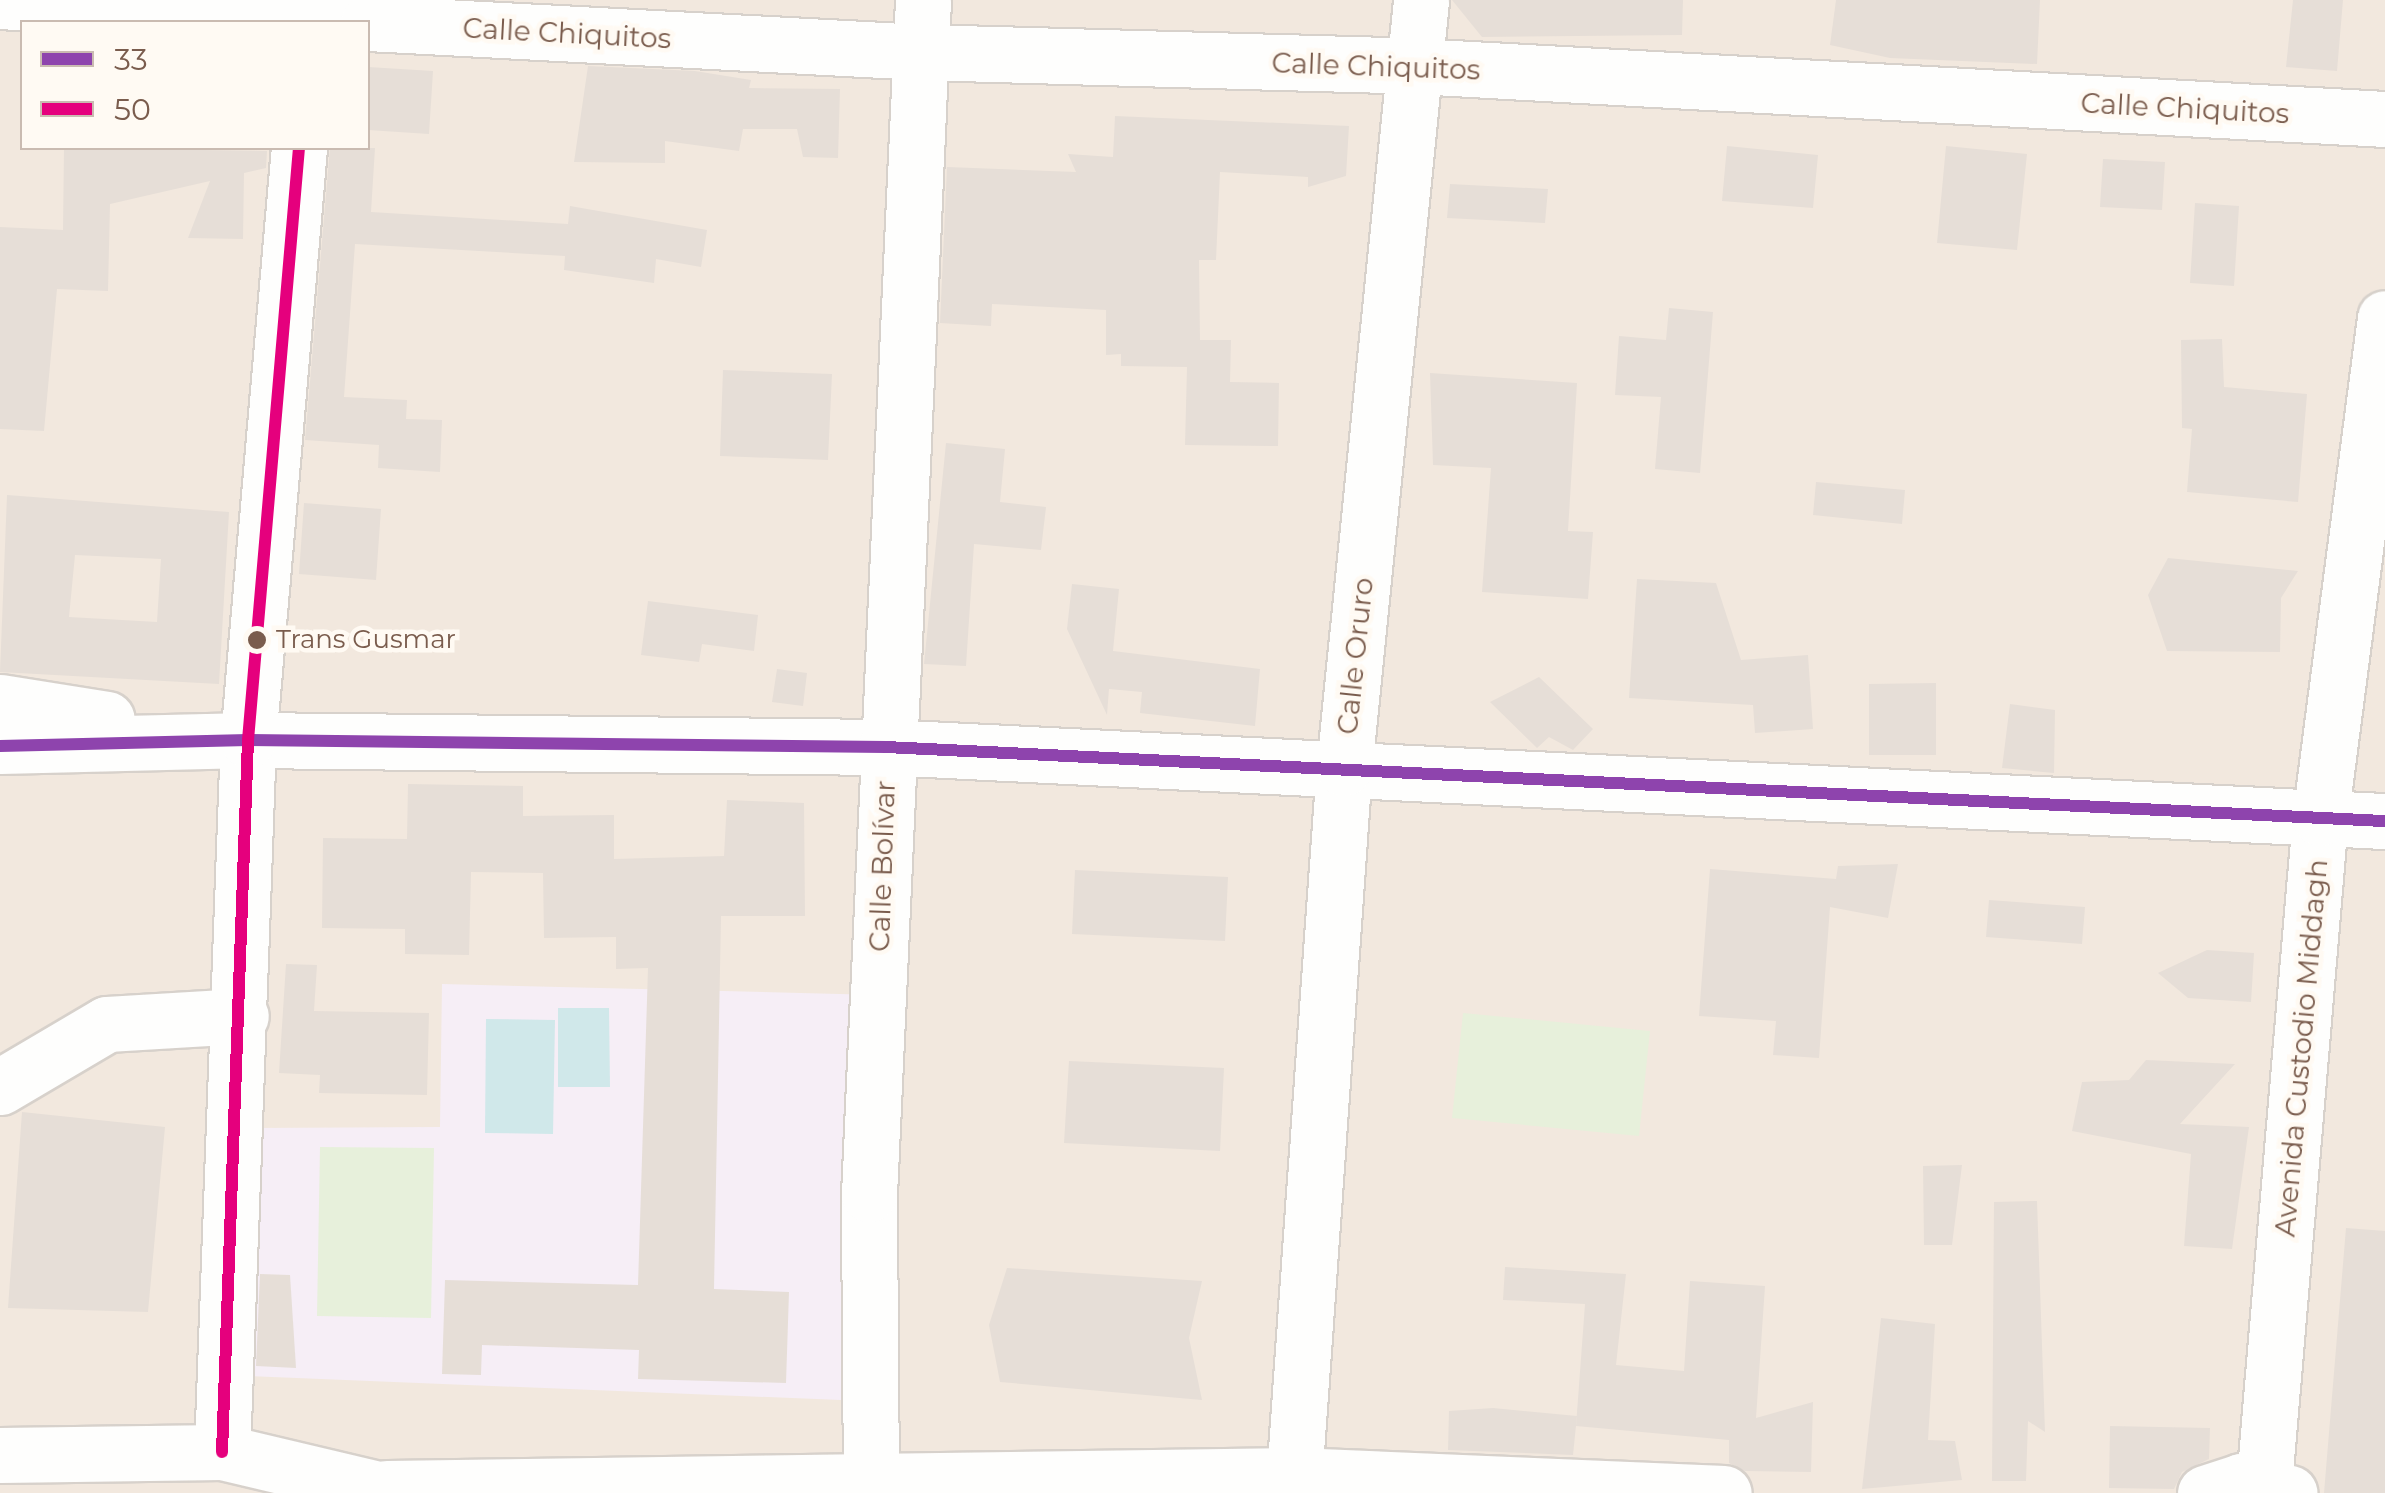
<!DOCTYPE html>
<meta charset="utf-8">
<style>
body{margin:0}
#map{position:relative;width:2385px;height:1493px;overflow:hidden;background:#f9f5f0;font-family:Montserrat,sans-serif}
div>[style]{position:absolute}
.residential>*{inset:0;background:#f2e8de}
.education>*{inset:0;background:#f6eef6}
.green>*{inset:0;background:#e7f0db}
.water>*{inset:0;background:#d0e8ea}
.building>*{inset:0;background:#e6ded7}
.roads{filter:drop-shadow(2px 0 #d7d1cb) drop-shadow(-2px 0 #d7d1cb) drop-shadow(0 2px #d7d1cb) drop-shadow(0 -2px #d7d1cb)}
.minor>*{height:55px;margin:-27.5px;padding:0 27.5px;transform-origin:27.5px;border-radius:27.5px;background:#fefefd}
.bus-1>*{height:12px;margin:-6px;padding:0 6px;transform-origin:6px;border-radius:6px;background:#8e44ad}
.bus-2>*{height:12px;margin:-6px;padding:0 6px;transform-origin:6px;border-radius:6px;background:#e5007d}
.dots>*{width:28px;height:28px;translate:-50% -50%;box-sizing:border-box;border:5px solid #fffaf3;border-radius:50%}
span{translate:-50% -50%;white-space:nowrap;text-align:center;line-height:1.15;-webkit-text-stroke:9px #fffaf3;paint-order:stroke}
.bus-label{font-size:26px;color:#7a5c4d}
.left{translate:0 -50%;text-align:left}
.street-label{font-size:28px;color:#7a5c4d}
.legend{position:absolute;left:20px;top:20px;width:350px;height:130px;box-sizing:border-box;background:#fffaf3;border:2px solid #cabbb1;margin:0;padding:12px 18px;list-style:none;font-size:30px;color:#7a5c4d}
.legend li{display:flex;align-items:center;gap:20px;height:50px}
.legend b{width:50px;border:2px solid #cabbb1}
</style>
<div id="map">
<div class="residential">
<div style="clip-path:polygon(evenodd,0 0,2385px 0,2385px 1493px,0 1493px,0 0,22px 22px,368px 22px,368px 148px,22px 148px,22px 22px)"></div>
</div>
<div class="education">
<div style="clip-path:polygon(442px 984px,878px 995px,865px 1401px,246px 1376px,250px 1128px,440px 1127px)"></div>
</div>
<div class="green">
<div style="clip-path:polygon(1463px 1013px,1650px 1031px,1639px 1136px,1452px 1118px)"></div>
<div style="clip-path:polygon(320px 1147px,434px 1148px,431px 1318px,317px 1316px)"></div>
</div>
<div class="water">
<div style="clip-path:polygon(558px 1008px,609px 1008px,610px 1087px,558px 1087px)"></div>
<div style="clip-path:polygon(486px 1019px,555px 1020px,553px 1134px,485px 1133px)"></div>
</div>
<div class="building">
<div style="clip-path:polygon(1452px 0,1683px 0,1682px 35px,1482px 37px)"></div>
<div style="clip-path:polygon(1836px 0,2040px 0,2037px 64px,1890px 58px,1830px 45px)"></div>
<div style="clip-path:polygon(2293px 0,2343px 0,2337px 71px,2286px 67px)"></div>
<div style="clip-path:polygon(588px 66px,695px 71px,751px 80px,749px 88px,840px 89px,838px 158px,803px 157px,797px 129px,743px 129px,739px 151px,665px 141px,665px 163px,574px 162px)"></div>
<div style="clip-path:polygon(368px 67px,433px 71px,429px 134px,368px 130px)"></div>
<div style="clip-path:polygon(1115px 116px,1349px 126px,1346px 176px,1308px 187px,1308px 177px,1220px 172px,1216px 260px,1199px 260px,1200px 340px,1231px 340px,1230px 382px,1279px 383px,1278px 446px,1185px 445px,1187px 367px,1121px 366px,1121px 354px,1106px 355px,1106px 310px,992px 304px,991px 326px,940px 323px,947px 167px,1076px 172px,1068px 154px,1113px 157px)"></div>
<div style="clip-path:polygon(1727px 146px,1818px 155px,1813px 208px,1722px 201px)"></div>
<div style="clip-path:polygon(1946px 146px,2027px 154px,2017px 250px,1937px 243px)"></div>
<div style="clip-path:polygon(64px 148px,267px 151px,266px 168px,244px 173px,243px 239px,188px 238px,210px 181px,110px 204px,108px 291px,57px 289px,44px 431px,0 429px,0 227px,63px 230px)"></div>
<div style="clip-path:polygon(330px 148px,375px 148px,371px 212px,568px 224px,570px 206px,707px 230px,701px 267px,656px 259px,654px 283px,564px 270px,565px 256px,355px 244px,344px 397px,407px 400px,406px 419px,442px 420px,440px 472px,378px 468px,379px 445px,305px 440px)"></div>
<div style="clip-path:polygon(2103px 159px,2165px 162px,2162px 210px,2100px 207px)"></div>
<div style="clip-path:polygon(1450px 184px,1548px 189px,1545px 223px,1447px 218px)"></div>
<div style="clip-path:polygon(2195px 203px,2239px 206px,2234px 286px,2190px 283px)"></div>
<div style="clip-path:polygon(1669px 308px,1713px 312px,1700px 473px,1655px 469px,1661px 397px,1615px 395px,1619px 336px,1666px 340px)"></div>
<div style="clip-path:polygon(2222px 339px,2224px 387px,2307px 394px,2298px 502px,2187px 492px,2192px 429px,2182px 428px,2181px 340px)"></div>
<div style="clip-path:polygon(723px 370px,832px 374px,828px 460px,720px 456px)"></div>
<div style="clip-path:polygon(1430px 373px,1577px 383px,1568px 531px,1593px 532px,1588px 599px,1482px 592px,1491px 468px,1433px 465px)"></div>
<div style="clip-path:polygon(946px 443px,1005px 449px,1000px 502px,1046px 507px,1041px 550px,974px 544px,966px 666px,924px 664px)"></div>
<div style="clip-path:polygon(1816px 482px,1905px 490px,1902px 524px,1813px 515px)"></div>
<div style="clip-path:polygon(evenodd,7px 495px,229px 512px,219px 684px,0 672px,7px 495px,75px 555px,161px 559px,157px 622px,69px 617px,75px 555px)"></div>
<div style="clip-path:polygon(304px 503px,381px 509px,376px 580px,299px 574px)"></div>
<div style="clip-path:polygon(2168px 558px,2298px 571px,2281px 598px,2280px 652px,2167px 651px,2148px 595px)"></div>
<div style="clip-path:polygon(1637px 579px,1716px 583px,1741px 660px,1808px 655px,1813px 729px,1755px 733px,1753px 705px,1629px 698px)"></div>
<div style="clip-path:polygon(1072px 584px,1119px 589px,1113px 651px,1260px 669px,1255px 726px,1140px 713px,1142px 692px,1109px 689px,1107px 715px,1067px 629px)"></div>
<div style="clip-path:polygon(648px 601px,758px 615px,754px 651px,702px 644px,699px 662px,641px 655px)"></div>
<div style="clip-path:polygon(777px 669px,807px 673px,803px 706px,772px 702px)"></div>
<div style="clip-path:polygon(1539px 677px,1593px 729px,1573px 750px,1549px 737px,1537px 748px,1490px 702px)"></div>
<div style="clip-path:polygon(1936px 683px,1936px 755px,1869px 755px,1869px 684px)"></div>
<div style="clip-path:polygon(2010px 704px,2055px 710px,2054px 773px,2002px 768px)"></div>
<div style="clip-path:polygon(408px 784px,523px 786px,523px 816px,614px 815px,614px 859px,724px 856px,727px 800px,804px 803px,805px 916px,721px 916px,714px 1289px,789px 1292px,786px 1383px,638px 1379px,639px 1350px,482px 1345px,481px 1375px,442px 1374px,445px 1280px,638px 1285px,648px 968px,616px 969px,616px 937px,544px 938px,543px 873px,471px 872px,469px 955px,405px 954px,405px 929px,322px 928px,323px 838px,407px 839px)"></div>
<div style="clip-path:polygon(1898px 864px,1888px 918px,1830px 907px,1819px 1058px,1773px 1055px,1776px 1021px,1699px 1016px,1710px 869px,1836px 879px,1838px 866px)"></div>
<div style="clip-path:polygon(1075px 870px,1228px 877px,1225px 941px,1072px 934px)"></div>
<div style="clip-path:polygon(1989px 900px,2085px 907px,2082px 944px,1986px 937px)"></div>
<div style="clip-path:polygon(2207px 950px,2254px 953px,2251px 1002px,2188px 998px,2158px 973px)"></div>
<div style="clip-path:polygon(286px 964px,317px 965px,314px 1011px,429px 1013px,427px 1095px,319px 1093px,320px 1075px,279px 1073px)"></div>
<div style="clip-path:polygon(2146px 1060px,2235px 1064px,2180px 1124px,2249px 1127px,2232px 1249px,2184px 1246px,2191px 1154px,2072px 1131px,2082px 1082px,2129px 1080px)"></div>
<div style="clip-path:polygon(1069px 1061px,1224px 1068px,1220px 1151px,1064px 1143px)"></div>
<div style="clip-path:polygon(22px 1112px,165px 1127px,148px 1312px,8px 1308px)"></div>
<div style="clip-path:polygon(1962px 1165px,1952px 1245px,1924px 1245px,1923px 1166px)"></div>
<div style="clip-path:polygon(2037px 1201px,2045px 1432px,2028px 1421px,2026px 1481px,1992px 1481px,1994px 1202px)"></div>
<div style="clip-path:polygon(2346px 1228px,2385px 1231px,2385px 1493px,2324px 1493px)"></div>
<div style="clip-path:polygon(1505px 1267px,1626px 1274px,1616px 1365px,1684px 1371px,1690px 1281px,1765px 1286px,1756px 1418px,1813px 1402px,1811px 1472px,1745px 1471px,1729px 1463px,1729px 1440px,1576px 1426px,1585px 1304px,1503px 1300px)"></div>
<div style="clip-path:polygon(1007px 1268px,1202px 1281px,1189px 1338px,1202px 1400px,1000px 1382px,989px 1325px)"></div>
<div style="clip-path:polygon(260px 1274px,290px 1275px,296px 1368px,256px 1366px)"></div>
<div style="clip-path:polygon(1881px 1318px,1935px 1324px,1928px 1440px,1955px 1441px,1962px 1480px,1862px 1489px)"></div>
<div style="clip-path:polygon(1493px 1408px,1577px 1416px,1573px 1455px,1448px 1450px,1449px 1411px)"></div>
<div style="clip-path:polygon(2110px 1426px,2210px 1428px,2209px 1459px,2182px 1472px,2174px 1489px,2109px 1488px)"></div>
</div>
<div class="roads">
<div class="minor">
<div style="left:0;top:1px;width:359px;rotate:3.4deg"></div>
<div style="left:368px;top:23px;width:555px;rotate:3deg"></div>
<div style="left:922px;top:52px;width:494px;rotate:1.6deg"></div>
<div style="left:1416px;top:66px;width:970px;rotate:3.13deg"></div>
<div style="left:0;top:702px;width:108px;rotate:9deg"></div>
<div style="left:0;top:746px;width:248px;rotate:-1.4deg"></div>
<div style="left:248px;top:740px;width:638px;rotate:0.63deg"></div>
<div style="left:886px;top:747px;width:1501px;rotate:2.83deg"></div>
<div style="left:0;top:1087px;width:124px;rotate:-30.5deg"></div>
<div style="left:107px;top:1024px;width:134px;rotate:-3.4deg"></div>
<div style="left:222px;top:1452px;width:712px;rotate:-87.91deg"></div>
<div style="left:248px;top:740px;width:594px;rotate:-85.08deg"></div>
<div style="left:0;top:1455px;width:222px;rotate:-0.8deg"></div>
<div style="left:222px;top:1452px;width:179px;rotate:13.3deg"></div>
<div style="left:2264px;top:1482px;width:666px;rotate:-85.18deg"></div>
<div style="left:2320px;top:818px;width:504px;rotate:-82.59deg"></div>
<div style="left:387px;top:1488px;width:908px;rotate:-0.82deg"></div>
<div style="left:1295px;top:1475px;width:429px;rotate:2.4deg"></div>
<div style="left:871px;top:1493px;width:299px;rotate:-90.4deg"></div>
<div style="left:869px;top:1194px;width:1195px;rotate:-87.41deg"></div>
<div style="left:1293px;top:1493px;width:727px;rotate:-85.98deg"></div>
<div style="left:1344px;top:768px;width:772px;rotate:-84.27deg"></div>
<div style="left:2205px;top:1493px;width:38px;rotate:-18deg"></div>
<div style="left:2241px;top:1481px;width:50px;rotate:13.8deg"></div>
</div>
</div>
<div class="bus-1">
<div style="left:0;top:746px;width:248px;rotate:-1.4deg"></div>
<div style="left:248px;top:740px;width:638px;rotate:0.63deg"></div>
<div style="left:886px;top:747px;width:1501px;rotate:2.83deg"></div>
</div>
<div class="bus-2">
<div style="left:222px;top:1452px;width:712px;rotate:-87.91deg"></div>
<div style="left:248px;top:740px;width:594px;rotate:-85.08deg"></div>
</div>
<div class="dots">
<div style="left:257px;top:640px;background:#7a5c4d"></div>
</div>
<div class="bus-label">
<span class="left" style="left:276px;top:640px">Trans Gusmar</span>
</div>
<div class="street-label">
<span style="left:567px;top:33px;rotate:3deg">Calle Chiquitos</span>
<span style="left:1376px;top:66px;rotate:2deg">Calle Chiquitos</span>
<span style="left:2185px;top:108px;rotate:3deg">Calle Chiquitos</span>
<span style="left:1355px;top:656px;rotate:-84deg">Calle Oruro</span>
<span style="left:882px;top:866px;rotate:-88deg">Calle Bolívar</span>
<span style="left:2301px;top:1048px;rotate:-85deg">Avenida Custodio Middagh</span>
</div>
<ul class="legend">
<li><b style="height:12px;background:#8e44ad"></b>33</li>
<li><b style="height:12px;background:#e5007d"></b>50</li>
</ul>
</div>
